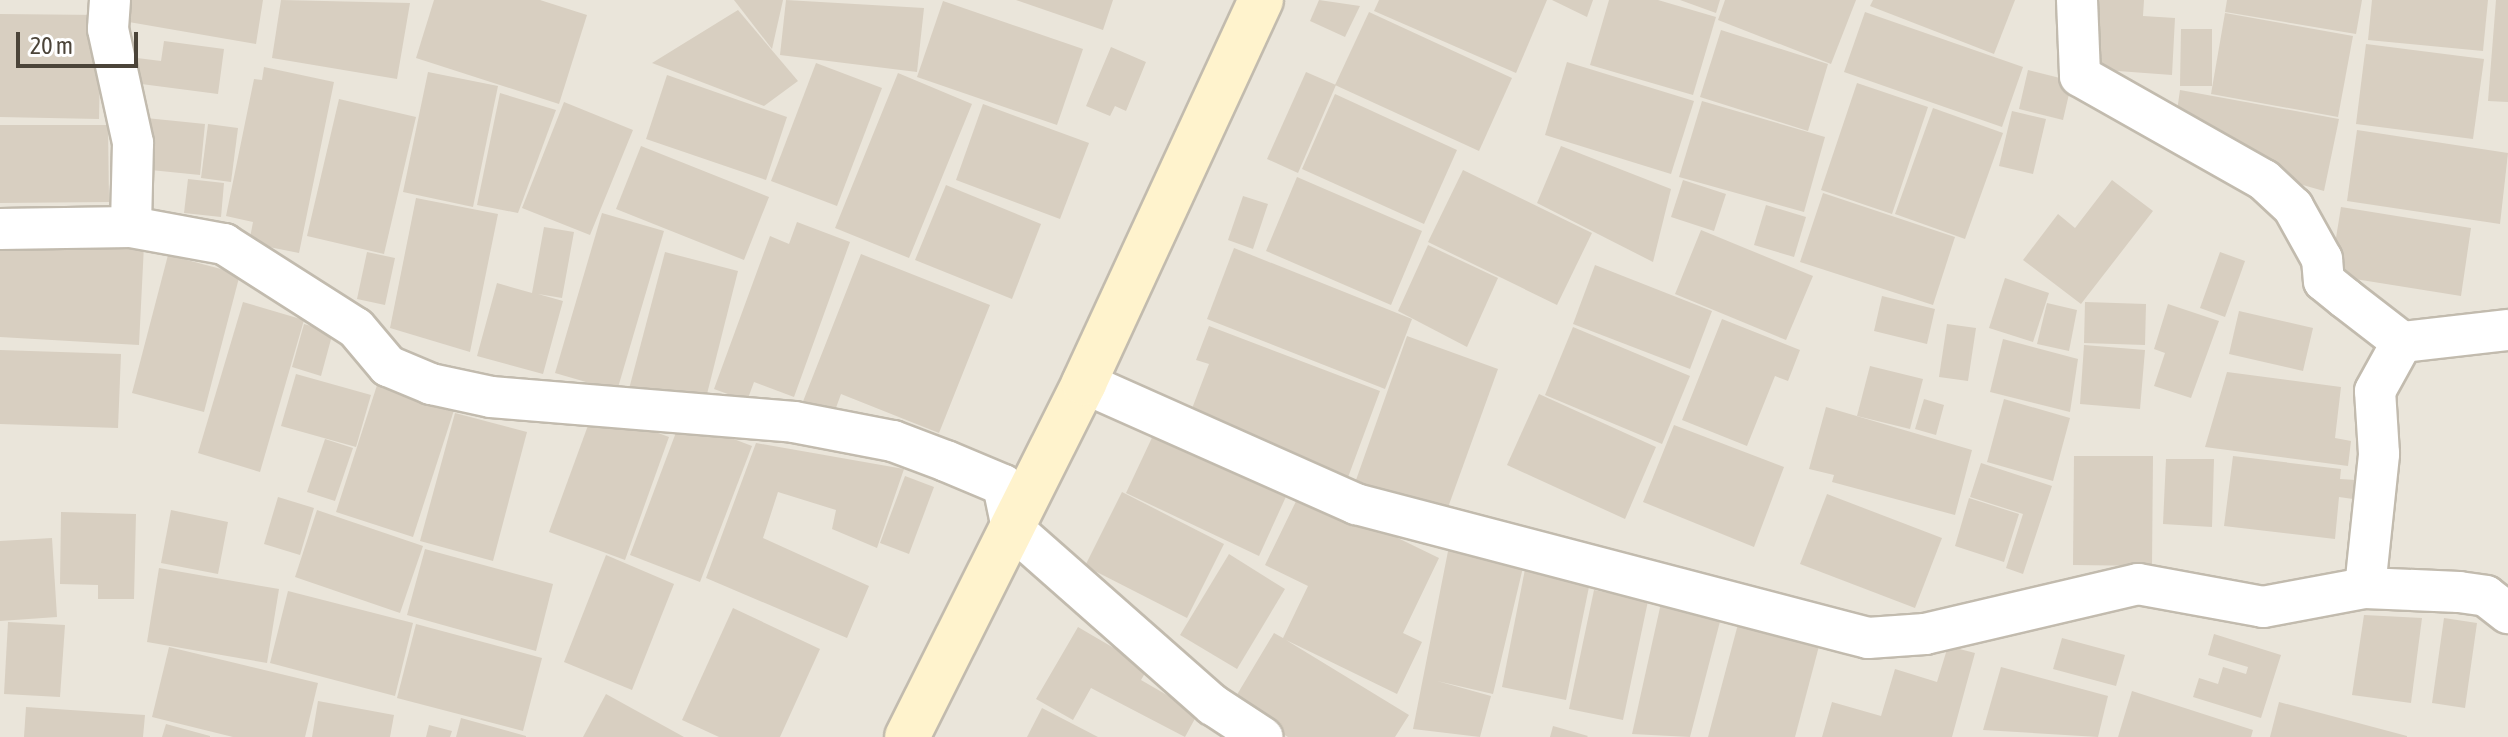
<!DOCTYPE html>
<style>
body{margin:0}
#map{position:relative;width:2508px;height:737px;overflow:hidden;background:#f6f3ec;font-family:"Asap Condensed",sans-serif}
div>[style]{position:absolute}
.residential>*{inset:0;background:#eae5da}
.building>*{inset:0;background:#d8cfc1}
.roads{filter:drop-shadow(2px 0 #c2bbae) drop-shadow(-2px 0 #c2bbae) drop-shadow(0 2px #c2bbae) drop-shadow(0 -2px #c2bbae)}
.street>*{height:40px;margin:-20px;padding:0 20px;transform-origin:20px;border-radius:20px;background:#fff}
.secondary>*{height:44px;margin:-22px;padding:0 22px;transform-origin:22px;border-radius:22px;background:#fff3cd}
span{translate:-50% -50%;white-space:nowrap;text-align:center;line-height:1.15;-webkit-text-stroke:6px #fff;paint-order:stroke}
.scale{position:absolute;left:16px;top:32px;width:122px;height:36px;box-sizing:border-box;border:4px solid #4b4439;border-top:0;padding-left:10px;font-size:24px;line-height:28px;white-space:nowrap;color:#4b4439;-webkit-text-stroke:6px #fff;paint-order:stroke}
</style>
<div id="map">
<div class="residential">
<div style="clip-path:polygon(0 0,2508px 0,2508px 737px,0 737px)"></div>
</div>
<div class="building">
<div style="clip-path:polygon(127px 0,263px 0,256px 44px,123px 21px)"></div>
<div style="clip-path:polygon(281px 0,410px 3px,397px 79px,272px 58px)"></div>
<div style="clip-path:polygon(434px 0,540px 0,587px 15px,559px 104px,416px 58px)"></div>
<div style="clip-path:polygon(734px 0,783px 0,772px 49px)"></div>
<div style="clip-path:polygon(786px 0,924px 8px,917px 72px,780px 55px)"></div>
<div style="clip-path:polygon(1016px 0,1113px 0,1103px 30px)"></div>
<div style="clip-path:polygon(1319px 0,1360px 6px,1345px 37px,1310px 21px)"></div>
<div style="clip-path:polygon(1379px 0,1547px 0,1516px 73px,1374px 11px)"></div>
<div style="clip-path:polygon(1552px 0,1593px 0,1587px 17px)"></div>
<div style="clip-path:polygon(1609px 0,1658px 0,1716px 17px,1693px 95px,1590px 65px)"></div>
<div style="clip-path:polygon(1680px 0,1720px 0,1716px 13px)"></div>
<div style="clip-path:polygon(1725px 0,1856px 0,1831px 64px,1718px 20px)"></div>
<div style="clip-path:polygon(1873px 0,2015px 0,1994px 54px,1870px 6px)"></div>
<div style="clip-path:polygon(2094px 0,2144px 0,2143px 16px,2175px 18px,2172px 75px,2091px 69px)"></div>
<div style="clip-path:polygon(2227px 0,2362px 0,2356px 34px,2225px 12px)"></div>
<div style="clip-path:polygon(2372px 0,2488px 0,2483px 51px,2368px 40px)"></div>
<div style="clip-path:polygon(2496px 0,2508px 0,2508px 102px,2488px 101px)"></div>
<div style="clip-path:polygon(943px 1px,1083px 49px,1057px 125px,917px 77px)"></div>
<div style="clip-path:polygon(738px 10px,798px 81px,764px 106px,652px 63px)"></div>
<div style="clip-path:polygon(1369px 12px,1512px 78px,1479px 151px,1335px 85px)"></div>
<div style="clip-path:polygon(1865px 12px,2023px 67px,2002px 127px,1844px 72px)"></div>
<div style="clip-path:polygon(2225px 13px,2353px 36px,2338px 117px,2211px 94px)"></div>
<div style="clip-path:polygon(0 14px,101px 15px,99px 119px,0 117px)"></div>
<div style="clip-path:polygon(2181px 29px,2212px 29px,2212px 86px,2180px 86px)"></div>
<div style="clip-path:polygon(1721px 30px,1828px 64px,1808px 131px,1700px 97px)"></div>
<div style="clip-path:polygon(164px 41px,224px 49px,218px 94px,126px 82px,129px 57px,161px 61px)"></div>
<div style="clip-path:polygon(2366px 44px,2484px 59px,2473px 139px,2356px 124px)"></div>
<div style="clip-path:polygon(1111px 47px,1146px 62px,1126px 111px,1115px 106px,1110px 116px,1086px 106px)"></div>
<div style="clip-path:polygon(1567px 62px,1694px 101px,1671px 174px,1545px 135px)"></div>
<div style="clip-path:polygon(816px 63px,882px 88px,837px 206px,771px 181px)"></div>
<div style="clip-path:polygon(264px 67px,334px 82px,299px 253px,249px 243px,253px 222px,226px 216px,254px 79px,262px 80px)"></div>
<div style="clip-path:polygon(2028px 70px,2072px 81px,2063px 120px,2019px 109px)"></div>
<div style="clip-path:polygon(428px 72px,498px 86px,473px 207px,403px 192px)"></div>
<div style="clip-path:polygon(1306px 72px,1336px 85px,1298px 173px,1267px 159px)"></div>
<div style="clip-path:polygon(898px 73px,972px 104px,909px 258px,835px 228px)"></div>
<div style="clip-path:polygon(667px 75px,787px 117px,766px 180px,646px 139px)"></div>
<div style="clip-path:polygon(1857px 83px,1928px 107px,1892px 214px,1821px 190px)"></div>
<div style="clip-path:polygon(2180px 90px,2339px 119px,2324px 191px,2261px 173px,2176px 118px)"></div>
<div style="clip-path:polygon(500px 93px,556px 110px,518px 213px,477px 205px)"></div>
<div style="clip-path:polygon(1335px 94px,1457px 150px,1424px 224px,1302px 169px)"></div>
<div style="clip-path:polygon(339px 99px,416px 117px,384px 254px,307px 236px)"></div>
<div style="clip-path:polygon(1702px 101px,1825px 137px,1804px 212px,1679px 177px)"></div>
<div style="clip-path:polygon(564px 102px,633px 130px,590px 235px,522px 208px)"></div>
<div style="clip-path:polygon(983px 104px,1089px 143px,1060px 219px,956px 180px)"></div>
<div style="clip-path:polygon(1933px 108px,2003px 133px,1965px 239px,1895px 214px)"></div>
<div style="clip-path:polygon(2012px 111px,2046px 119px,2033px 174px,1999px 166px)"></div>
<div style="clip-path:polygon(146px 118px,205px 124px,200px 175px,141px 169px)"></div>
<div style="clip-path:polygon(208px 124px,238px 128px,231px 182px,201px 178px)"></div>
<div style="clip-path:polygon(0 125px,108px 125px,109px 202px,0 203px)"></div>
<div style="clip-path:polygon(2357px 130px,2508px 153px,2500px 224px,2347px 201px)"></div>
<div style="clip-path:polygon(641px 146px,769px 197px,744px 260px,616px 209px)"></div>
<div style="clip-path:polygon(1561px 146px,1671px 189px,1653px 262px,1537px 203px)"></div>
<div style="clip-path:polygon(1463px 170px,1592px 233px,1557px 305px,1428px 242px)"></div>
<div style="clip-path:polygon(1297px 177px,1422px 231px,1391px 305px,1266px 251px)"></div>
<div style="clip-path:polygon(188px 179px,224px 183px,221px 217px,184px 213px)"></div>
<div style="clip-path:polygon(1683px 180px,1726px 194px,1714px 231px,1671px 217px)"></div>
<div style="clip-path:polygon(2112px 180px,2153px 211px,2081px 304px,2023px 260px,2058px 214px,2075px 228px)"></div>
<div style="clip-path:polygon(946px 185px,1041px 224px,1012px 299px,915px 260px)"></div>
<div style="clip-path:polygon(1823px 193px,1955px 237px,1933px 305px,1800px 262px)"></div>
<div style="clip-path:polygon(1243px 196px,1268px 204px,1253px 249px,1228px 240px)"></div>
<div style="clip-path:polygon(416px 198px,498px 214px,470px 352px,390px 328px)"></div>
<div style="clip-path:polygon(1766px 205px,1806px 217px,1794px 257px,1754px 245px)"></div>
<div style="clip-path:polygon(2341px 207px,2471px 228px,2461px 296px,2330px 275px)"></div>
<div style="clip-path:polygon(602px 213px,664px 231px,617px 391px,555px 373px)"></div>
<div style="clip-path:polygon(797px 222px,850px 242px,794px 397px,754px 382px,747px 401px,714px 389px,770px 236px,789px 244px)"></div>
<div style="clip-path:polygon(544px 227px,574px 232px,562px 298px,538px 294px,563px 301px,543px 374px,477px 356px,497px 283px,532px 293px)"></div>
<div style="clip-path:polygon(1701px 230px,1813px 276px,1786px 340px,1675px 294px)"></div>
<div style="clip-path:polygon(0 237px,144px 245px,139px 345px,0 337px)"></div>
<div style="clip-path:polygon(1428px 245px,1498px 278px,1467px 347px,1398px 311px)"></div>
<div style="clip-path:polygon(1234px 248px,1412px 319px,1385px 389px,1207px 319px)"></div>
<div style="clip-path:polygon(367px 252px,395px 258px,385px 305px,357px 299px)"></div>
<div style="clip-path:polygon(665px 252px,738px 271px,706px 398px,629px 389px)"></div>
<div style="clip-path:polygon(2220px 252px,2245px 261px,2225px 317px,2200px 308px)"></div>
<div style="clip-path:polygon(861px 254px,990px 305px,939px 433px,841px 394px,833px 416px,802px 404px)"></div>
<div style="clip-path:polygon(168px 255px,240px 274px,204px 412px,132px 393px)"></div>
<div style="clip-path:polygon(1595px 265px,1712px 311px,1690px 369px,1573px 324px)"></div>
<div style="clip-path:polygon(2005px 278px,2049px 293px,2033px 342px,1989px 328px)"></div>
<div style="clip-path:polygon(1882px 296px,1935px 309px,1927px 344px,1874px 331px)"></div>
<div style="clip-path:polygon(243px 302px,304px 320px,260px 472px,198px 453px)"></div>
<div style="clip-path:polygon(2085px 302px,2146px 304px,2145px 345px,2084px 343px)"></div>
<div style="clip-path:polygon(2047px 303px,2077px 310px,2069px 351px,2037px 344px)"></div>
<div style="clip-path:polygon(2168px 304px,2219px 321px,2191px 398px,2154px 386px,2165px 353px,2154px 349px)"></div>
<div style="clip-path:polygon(2239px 311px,2313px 328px,2303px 371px,2229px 354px)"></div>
<div style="clip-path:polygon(1722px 319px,1800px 350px,1788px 381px,1775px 376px,1747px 446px,1682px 420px)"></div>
<div style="clip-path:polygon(304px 324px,333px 332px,321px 376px,292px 367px)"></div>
<div style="clip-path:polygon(1947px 324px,1976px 328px,1968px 381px,1939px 377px)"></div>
<div style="clip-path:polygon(1209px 326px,1380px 391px,1347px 480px,1188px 419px,1209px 364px,1196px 360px)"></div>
<div style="clip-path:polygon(1573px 327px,1690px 376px,1662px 444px,1545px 395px)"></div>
<div style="clip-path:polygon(1407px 336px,1498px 369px,1446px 513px,1356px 480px)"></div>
<div style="clip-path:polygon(2003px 339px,2078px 359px,2070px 412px,1990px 392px)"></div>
<div style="clip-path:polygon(2084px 345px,2145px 350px,2140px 409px,2080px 404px)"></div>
<div style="clip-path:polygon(0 350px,121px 354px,118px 428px,0 424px)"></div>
<div style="clip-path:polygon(1870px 366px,1923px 379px,1910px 429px,1857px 416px)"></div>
<div style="clip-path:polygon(2227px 372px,2341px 387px,2335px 438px,2351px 441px,2348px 466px,2205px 447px)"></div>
<div style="clip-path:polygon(296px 374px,371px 395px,356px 447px,281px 426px)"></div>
<div style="clip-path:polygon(379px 379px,456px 404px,413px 537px,336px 512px)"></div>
<div style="clip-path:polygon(1539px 394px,1656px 447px,1625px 519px,1507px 465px)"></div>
<div style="clip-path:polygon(1924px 399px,1944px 405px,1936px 435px,1915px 429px)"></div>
<div style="clip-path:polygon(2004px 399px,2070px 418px,2053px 481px,1987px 462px)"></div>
<div style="clip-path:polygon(1826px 407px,1972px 450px,1955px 515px,1832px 482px,1834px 475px,1809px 469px)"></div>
<div style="clip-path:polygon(594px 409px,669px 437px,625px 560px,549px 532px)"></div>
<div style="clip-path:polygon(455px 413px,527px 432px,493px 561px,420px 541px)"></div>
<div style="clip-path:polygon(681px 419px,752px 446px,700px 582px,630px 555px)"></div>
<div style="clip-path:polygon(1674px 425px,1784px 467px,1754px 547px,1643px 502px)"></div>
<div style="clip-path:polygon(1157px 427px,1289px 490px,1259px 556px,1126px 493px)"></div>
<div style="clip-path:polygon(325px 439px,353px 448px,335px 501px,307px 492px)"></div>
<div style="clip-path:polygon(756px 443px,904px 469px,877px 548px,832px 529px,836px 510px,778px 492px,763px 538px,869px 586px,847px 638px,706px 578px)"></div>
<div style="clip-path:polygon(2074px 456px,2153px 456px,2152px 566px,2073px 565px)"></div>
<div style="clip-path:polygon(2233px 456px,2341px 469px,2340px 479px,2356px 480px,2353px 499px,2339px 497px,2335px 539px,2224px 526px)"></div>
<div style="clip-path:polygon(2166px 459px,2214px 459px,2212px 527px,2163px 524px)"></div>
<div style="clip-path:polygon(1981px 463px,2052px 486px,2023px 574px,2006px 568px,2023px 514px,1970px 497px)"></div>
<div style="clip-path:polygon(905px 476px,934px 487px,909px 554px,880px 543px)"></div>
<div style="clip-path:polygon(1301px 491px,1439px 558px,1403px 633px,1422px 642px,1397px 694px,1286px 640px,1409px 715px,1395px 737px,1288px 737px,1232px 703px,1274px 633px,1283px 638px,1308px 586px,1265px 565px)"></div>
<div style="clip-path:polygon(1122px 492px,1224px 544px,1187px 618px,1085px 566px)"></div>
<div style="clip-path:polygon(1827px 494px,1942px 538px,1915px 608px,1800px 564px)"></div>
<div style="clip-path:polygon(278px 497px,314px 508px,300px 555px,264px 544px)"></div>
<div style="clip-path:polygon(1969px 498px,2019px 514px,2004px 562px,1955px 546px)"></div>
<div style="clip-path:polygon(171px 510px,228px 522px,218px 574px,161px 563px)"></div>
<div style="clip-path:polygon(317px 510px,423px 546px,400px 613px,295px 577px)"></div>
<div style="clip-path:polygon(61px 512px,136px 514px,134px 599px,98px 599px,98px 585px,60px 584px)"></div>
<div style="clip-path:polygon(52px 538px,57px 617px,0 621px,0 541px)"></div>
<div style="clip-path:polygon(1450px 541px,1525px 559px,1493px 694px,1437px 681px,1491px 696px,1480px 737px,1413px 729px)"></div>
<div style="clip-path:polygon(425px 549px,553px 584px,536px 651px,407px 615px)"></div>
<div style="clip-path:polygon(1229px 554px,1285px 589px,1237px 669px,1180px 635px)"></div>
<div style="clip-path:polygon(606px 555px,674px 584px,632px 690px,564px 662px)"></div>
<div style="clip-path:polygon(1527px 559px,1592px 572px,1566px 700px,1502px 687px)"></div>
<div style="clip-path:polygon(159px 568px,279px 589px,267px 663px,147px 642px)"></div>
<div style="clip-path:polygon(1594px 590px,1648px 601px,1623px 720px,1569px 709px)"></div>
<div style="clip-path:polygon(288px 591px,413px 623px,395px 696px,270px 663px)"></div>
<div style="clip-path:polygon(1663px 594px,1723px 610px,1690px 737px,1632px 734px)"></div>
<div style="clip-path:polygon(733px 608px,820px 649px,780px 737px,719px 737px,682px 720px)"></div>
<div style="clip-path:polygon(1742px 609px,1823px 631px,1795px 737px,1708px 737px)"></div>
<div style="clip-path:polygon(2364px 615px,2422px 618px,2411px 703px,2352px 695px)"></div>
<div style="clip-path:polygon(2444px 618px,2477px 623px,2465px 708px,2432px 703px)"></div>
<div style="clip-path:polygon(8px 622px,65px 625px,60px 697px,4px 694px)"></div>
<div style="clip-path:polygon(416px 624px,542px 658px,523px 731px,397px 698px)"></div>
<div style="clip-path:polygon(1078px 627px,1148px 668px,1141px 680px,1198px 713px,1185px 737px,1091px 688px,1073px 720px,1036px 699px)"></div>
<div style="clip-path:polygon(2214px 634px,2281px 655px,2261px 718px,2193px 697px,2199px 678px,2218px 684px,2223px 667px,2246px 674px,2248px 667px,2208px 655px)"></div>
<div style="clip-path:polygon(2062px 638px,2125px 655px,2116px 686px,2053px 669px)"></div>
<div style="clip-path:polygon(1948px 646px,1975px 653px,1952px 737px,1822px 737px,1832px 702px,1881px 716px,1895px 669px,1937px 682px)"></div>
<div style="clip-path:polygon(169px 647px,318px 683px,305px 737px,233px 737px,152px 717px)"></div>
<div style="clip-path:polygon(2001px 667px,2108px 696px,2098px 737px,1983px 730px)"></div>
<div style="clip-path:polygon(2132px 691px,2253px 730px,2251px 737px,2118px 737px)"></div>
<div style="clip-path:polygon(606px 694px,684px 737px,583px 737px)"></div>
<div style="clip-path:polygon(318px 701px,394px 715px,390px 737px,312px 737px)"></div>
<div style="clip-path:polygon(2279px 702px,2407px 736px,2407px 737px,2270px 737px)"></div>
<div style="clip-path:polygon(26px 707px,145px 715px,143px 737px,24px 737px)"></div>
<div style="clip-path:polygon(1042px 708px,1098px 737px,1027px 737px)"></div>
<div style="clip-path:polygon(461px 718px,526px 736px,526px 737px,456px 737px)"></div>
<div style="clip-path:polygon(166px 724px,210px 736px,210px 737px,162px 737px)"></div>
<div style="clip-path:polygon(429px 725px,452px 731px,450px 737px,426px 737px)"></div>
<div style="clip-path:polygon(1553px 726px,1588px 736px,1587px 737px,1550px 737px)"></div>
</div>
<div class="roads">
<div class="street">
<div style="left:110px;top:0;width:29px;rotate:94deg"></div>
<div style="left:108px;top:29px;width:117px;rotate:77.6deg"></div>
<div style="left:133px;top:143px;width:84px;rotate:91.4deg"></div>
<div style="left:2077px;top:0;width:76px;rotate:87.7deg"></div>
<div style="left:2080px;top:76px;width:211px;rotate:29.5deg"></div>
<div style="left:2264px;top:180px;width:40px;rotate:43deg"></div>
<div style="left:2293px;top:207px;width:60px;rotate:60.9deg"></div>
<div style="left:2322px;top:259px;width:22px;rotate:85deg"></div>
<div style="left:2324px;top:281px;width:27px;rotate:39deg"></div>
<div style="left:2345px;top:298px;width:72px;rotate:37.7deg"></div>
<div style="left:2402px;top:342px;width:107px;rotate:-6.5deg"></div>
<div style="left:0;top:229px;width:131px;rotate:-0.9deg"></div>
<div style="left:131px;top:227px;width:95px;rotate:10.4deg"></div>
<div style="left:224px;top:244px;width:156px;rotate:32.5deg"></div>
<div style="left:356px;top:328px;width:50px;rotate:49.9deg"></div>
<div style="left:388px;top:366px;width:47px;rotate:22.7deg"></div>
<div style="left:431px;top:384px;width:61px;rotate:12.2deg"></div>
<div style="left:491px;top:397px;width:304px;rotate:4.7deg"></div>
<div style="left:794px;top:422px;width:101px;rotate:10.9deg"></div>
<div style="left:893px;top:441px;width:57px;rotate:20.7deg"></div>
<div style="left:946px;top:461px;width:62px;rotate:22.8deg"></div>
<div style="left:1003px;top:485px;width:44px;rotate:78.2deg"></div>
<div style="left:1012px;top:528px;width:268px;rotate:41.4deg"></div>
<div style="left:1213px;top:705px;width:59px;rotate:33.1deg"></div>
<div style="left:1084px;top:383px;width:298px;rotate:24deg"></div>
<div style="left:1356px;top:504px;width:529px;rotate:14.67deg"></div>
<div style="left:1868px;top:638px;width:57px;rotate:-4deg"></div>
<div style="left:1925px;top:634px;width:219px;rotate:-13.2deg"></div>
<div style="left:2138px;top:584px;width:127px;rotate:10.4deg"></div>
<div style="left:2263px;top:607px;width:104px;rotate:-10.6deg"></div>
<div style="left:2365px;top:588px;width:94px;rotate:2.4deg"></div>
<div style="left:2459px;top:592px;width:27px;rotate:8deg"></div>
<div style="left:2486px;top:596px;width:28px;rotate:38deg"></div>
<div style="left:2365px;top:588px;width:135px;rotate:-84deg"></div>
<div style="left:2379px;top:454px;width:63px;rotate:-93.6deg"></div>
<div style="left:2375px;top:391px;width:56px;rotate:-61.1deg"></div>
</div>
<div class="secondary">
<div style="left:907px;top:737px;width:396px;rotate:-63.4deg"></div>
<div style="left:1084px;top:383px;width:422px;rotate:-65.2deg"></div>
</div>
</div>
<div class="scale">20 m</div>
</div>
